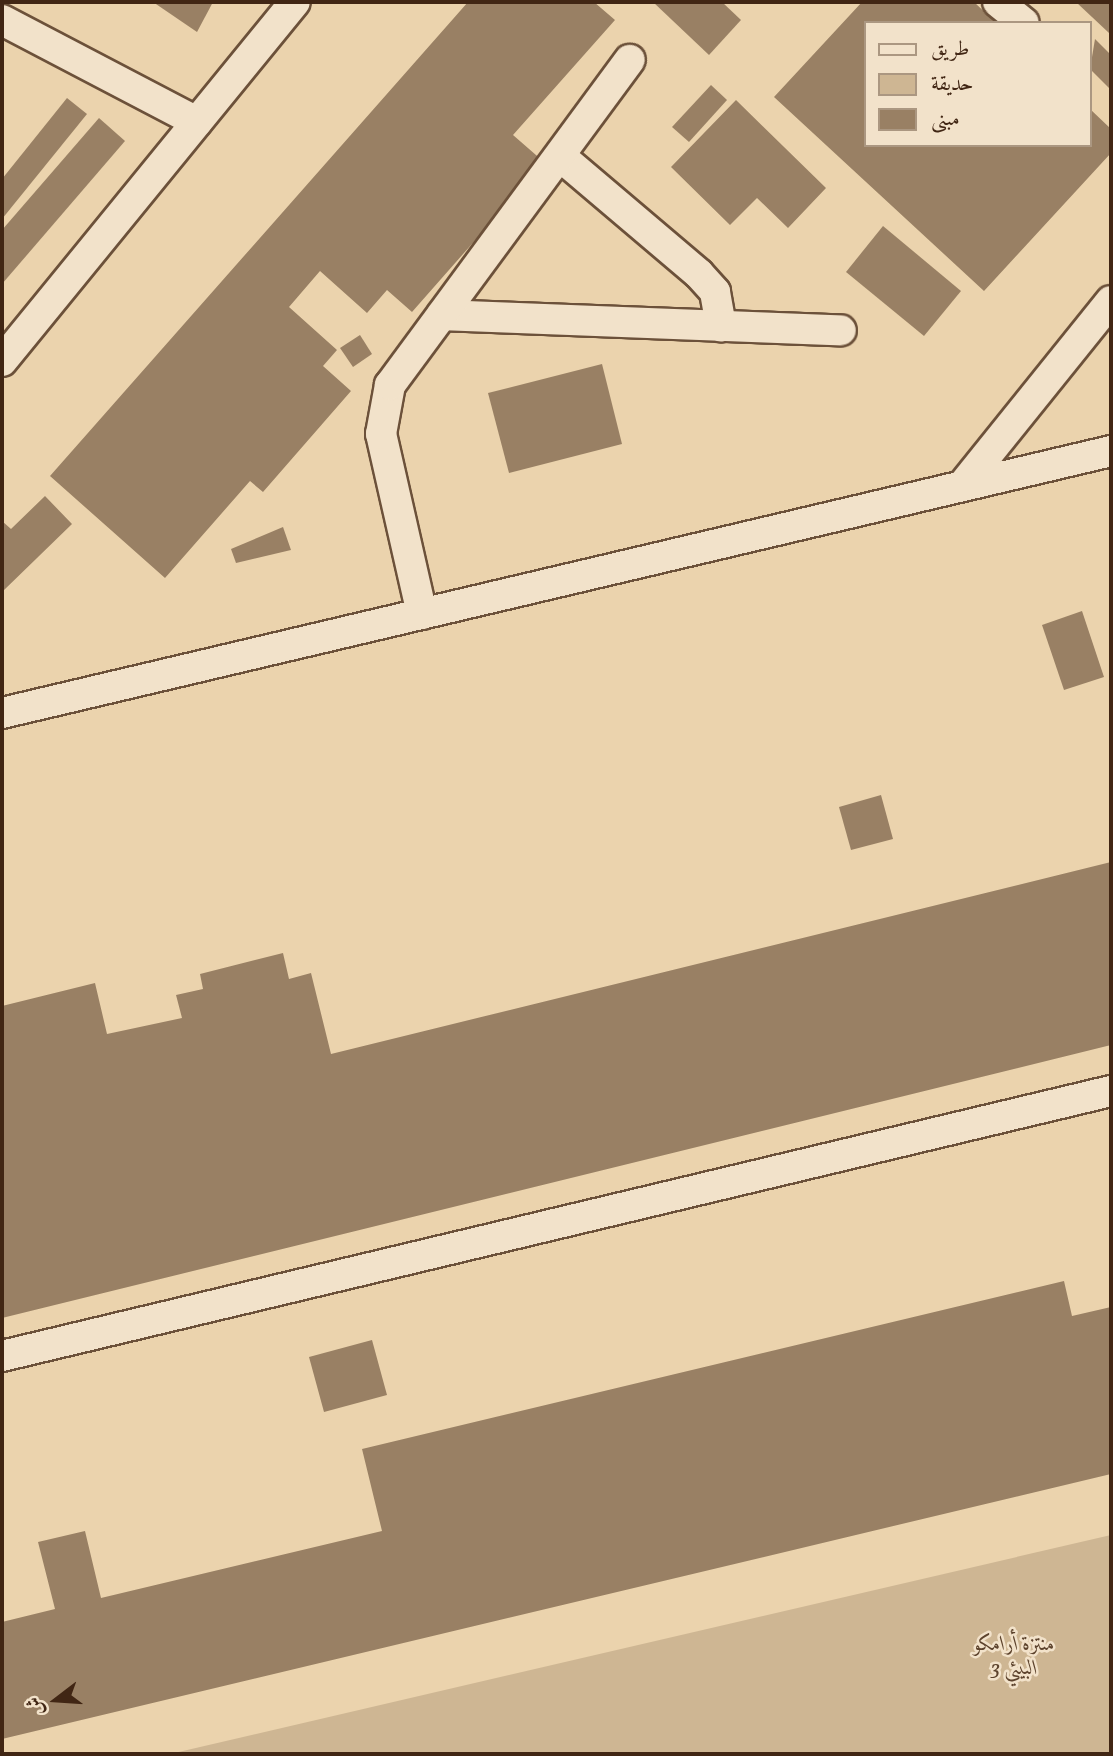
<!DOCTYPE html>
<meta charset="utf-8">
<style>
body{margin:0}
#map{position:relative;width:1113px;height:1756px;overflow:hidden;background:#ebd3ad;font-family:Vollkorn,Amiri,serif}
div>[style]{position:absolute}
.green>*{inset:0;background:#ceb693}
.building>*{inset:0;background:#998064}
.roads{filter:drop-shadow(2px 0 #6c513a) drop-shadow(-2px 0 #6c513a) drop-shadow(0 2px #6c513a) drop-shadow(0 -2px #6c513a)}
.minor>*{height:30px;margin:-15px;padding:0 15px;transform-origin:15px;border-radius:15px;background:#f2e2ca}
span{translate:-50% -50%;white-space:nowrap;text-align:center;line-height:1.15;-webkit-text-stroke:5px #f2e2ca;paint-order:stroke}
.park-label{font-size:21px;color:#5d432d;font-style:italic}
.frame{position:absolute;inset:0;border:4px solid #412614;pointer-events:none}
.legend{position:absolute;left:864px;top:21px;width:228px;height:126px;box-sizing:border-box;background:#f2e2ca;border:2px solid #ab9781;margin:0;padding:9px 12px;list-style:none;font-size:21px;color:#412614}
.legend li{display:flex;align-items:center;gap:14px;height:35px}
.legend b{width:35px;border:2px solid #ab9781}
.north{position:absolute;left:21px;top:1665px;width:70px;height:70px;-webkit-text-stroke:5px #f2e2ca;paint-order:stroke;rotate:253deg;font-size:19px;font-weight:700;line-height:28px;text-align:center;color:#412614}
.north::after{content:'';display:block;margin:auto;width:24px;height:32px;background:#412614;clip-path:polygon(50% 0,100% 100%,50% 72%,0 100%)}
</style>
<div id="map">
<div class="green">
<div style="clip-path:polygon(1111px 1535px,1111px 1754px,170px 1754px)"></div>
</div>
<div class="building">
<div style="clip-path:polygon(153px 2px,213px 2px,197px 32px)"></div>
<div style="clip-path:polygon(468px 2px,594px 2px,615px 20px,513px 135px,544px 162px,412px 312px,387px 290px,367px 313px,320px 271px,289px 307px,337px 350px,323px 366px,351px 391px,263px 492px,250px 481px,165px 578px,50px 476px)"></div>
<div style="clip-path:polygon(653px 2px,722px 2px,741px 20px,709px 55px)"></div>
<div style="clip-path:polygon(862px 2px,974px 2px,996px 23px,866px 23px,866px 145px,1090px 145px,1090px 109px,1111px 129px,1111px 153px,984px 291px,774px 97px)"></div>
<div style="clip-path:polygon(1076px 2px,1111px 2px,1111px 30px,1109px 33px)"></div>
<div style="clip-path:polygon(1095px 39px,1111px 55px,1111px 90px,1090px 69px)"></div>
<div style="clip-path:polygon(711px 85px,727px 100px,689px 142px,672px 127px)"></div>
<div style="clip-path:polygon(67px 98px,87px 114px,2px 219px,2px 179px)"></div>
<div style="clip-path:polygon(736px 100px,826px 188px,788px 228px,757px 198px,730px 225px,671px 167px)"></div>
<div style="clip-path:polygon(99px 118px,125px 141px,2px 284px,2px 230px)"></div>
<div style="clip-path:polygon(883px 226px,961px 291px,924px 336px,846px 272px)"></div>
<div style="clip-path:polygon(360px 335px,372px 354px,353px 367px,340px 348px)"></div>
<div style="clip-path:polygon(602px 364px,622px 444px,509px 473px,488px 393px)"></div>
<div style="clip-path:polygon(45px 496px,72px 524px,2px 592px,2px 521px,11px 529px)"></div>
<div style="clip-path:polygon(283px 527px,291px 550px,236px 563px,231px 549px)"></div>
<div style="clip-path:polygon(1082px 611px,1104px 677px,1064px 690px,1042px 625px)"></div>
<div style="clip-path:polygon(881px 795px,893px 839px,851px 850px,839px 807px)"></div>
<div style="clip-path:polygon(1111px 862px,1111px 1045px,2px 1318px,2px 1006px,95px 983px,107px 1034px,182px 1018px,176px 995px,203px 989px,200px 974px,283px 953px,289px 979px,311px 973px,331px 1054px)"></div>
<div style="clip-path:polygon(1064px 1281px,1072px 1316px,1111px 1307px,1111px 1474px,2px 1739px,2px 1622px,55px 1609px,38px 1542px,85px 1531px,101px 1598px,382px 1531px,362px 1449px)"></div>
<div style="clip-path:polygon(372px 1340px,387px 1395px,324px 1412px,309px 1357px)"></div>
</div>
<div class="roads">
<div class="minor">
<div style="left:998px;top:2px;width:33px;rotate:39deg"></div>
<div style="left:2px;top:20px;width:220px;rotate:27.6deg"></div>
<div style="left:560px;top:156px;width:182px;rotate:40.3deg"></div>
<div style="left:699px;top:274px;width:24px;rotate:48deg"></div>
<div style="left:715px;top:292px;width:35px;rotate:80deg"></div>
<div style="left:442px;top:315px;width:399px;rotate:2.2deg"></div>
<div style="left:2px;top:361px;width:463px;rotate:-50.8deg"></div>
<div style="left:963px;top:485px;width:236px;rotate:-51.2deg"></div>
<div style="left:422px;top:614px;width:185px;rotate:-102.8deg"></div>
<div style="left:381px;top:434px;width:50px;rotate:-79.6deg"></div>
<div style="left:390px;top:385px;width:404px;rotate:-53.6deg"></div>
<div style="left:2px;top:713px;width:1140px;rotate:-13.29deg"></div>
<div style="left:2px;top:1356px;width:1140px;rotate:-13.44deg"></div>
</div>
</div>
<div class="park-label">
<span style="left:1014px;top:1657px">منتزة أرامكو<br>البيئي 3</span>
</div>
<div class="frame"></div>
<ul class="legend">
<li><b style="height:9px;background:#f2e2ca"></b>طريق</li>
<li><b style="height:19px;background:#ceb693"></b>حديقة</li>
<li><b style="height:19px;background:#998064"></b>مبنى</li>
</ul>
<div class="north">ش</div>
</div>
